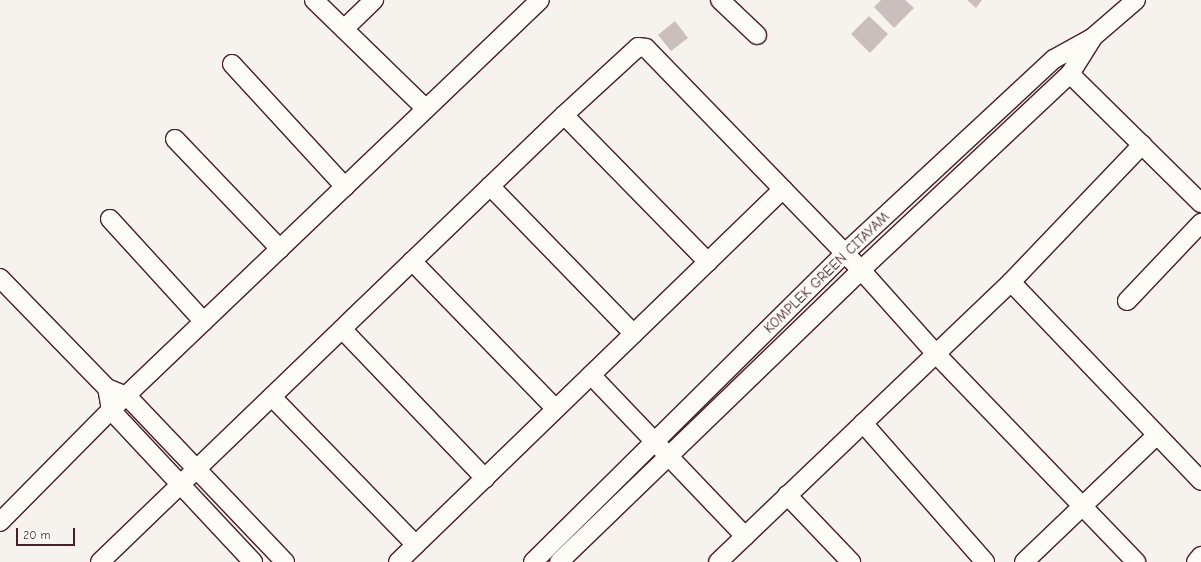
<!DOCTYPE html>
<style>
body{margin:0}
#map{position:relative;width:1201px;height:562px;overflow:hidden;background:#f6f3ef;font-family:"Comic Neue",sans-serif}
div>[style]{position:absolute}
.building>*{inset:0;background:#cbbfbe}
.roads{filter:drop-shadow(1px 0 #4a1f2b) drop-shadow(-1px 0 #4a1f2b) drop-shadow(0 1px #4a1f2b) drop-shadow(0 -1px #4a1f2b)}
.minor>*{height:18px;margin:-9px;padding:0 9px;transform-origin:9px;border-radius:9px;background:#fdfcf7}
span{translate:-50% -50%;white-space:nowrap;text-align:center;line-height:1.15;-webkit-text-stroke:4px #fdfcf7;paint-order:stroke}
.street-label{font-size:14px;color:#4a1f2b}
.scale{position:absolute;left:16px;top:528px;width:59px;height:18px;box-sizing:border-box;border:2px solid #4a1f2b;border-top:0;padding-left:5px;font-size:12px;line-height:14px;white-space:nowrap;color:#4a1f2b;-webkit-text-stroke:3px #fdfcf7;paint-order:stroke}
</style>
<div id="map">
<div class="building">
<div style="clip-path:polygon(881px 0,905px 0,914px 8px,894px 28px,874px 7px)"></div>
<div style="clip-path:polygon(967px 0,982px 0,976px 8px)"></div>
<div style="clip-path:polygon(869px 16px,888px 34px,870px 53px,851px 34px)"></div>
<div style="clip-path:polygon(675px 21px,688px 38px,671px 51px,658px 35px)"></div>
</div>
<div class="roads">
<div class="minor">
<div style="left:314px;top:0;width:156px;rotate:44.2deg"></div>
<div style="left:720px;top:0;width:51px;rotate:43.4deg"></div>
<div style="left:344px;top:29px;width:42px;rotate:-44deg"></div>
<div style="left:232px;top:64px;width:167px;rotate:47.4deg"></div>
<div style="left:1070px;top:74px;width:184px;rotate:44.6deg"></div>
<div style="left:564px;top:115px;width:206px;rotate:45.6deg"></div>
<div style="left:175px;top:139px;width:152px;rotate:46.3deg"></div>
<div style="left:490px;top:186px;width:206px;rotate:45.8deg"></div>
<div style="left:110px;top:219px;width:139px;rotate:47.6deg"></div>
<div style="left:412px;top:261px;width:206px;rotate:45.8deg"></div>
<div style="left:0;top:278px;width:153px;rotate:45.8deg"></div>
<div style="left:1011px;top:282px;width:275px;rotate:46.3deg"></div>
<div style="left:1127px;top:301px;width:108px;rotate:-46.5deg"></div>
<div style="left:342px;top:329px;width:207px;rotate:46.2deg"></div>
<div style="left:591px;top:375px;width:223px;rotate:46.3deg"></div>
<div style="left:272px;top:397px;width:206px;rotate:45.8deg"></div>
<div style="left:863px;top:423px;width:185px;rotate:48.7deg"></div>
<div style="left:787px;top:495px;width:93px;rotate:46.3deg"></div>
<div style="left:0;top:522px;width:158px;rotate:-45.3deg"></div>
<div style="left:111px;top:410px;width:593px;rotate:-43.7deg"></div>
<div style="left:100px;top:562px;width:644px;rotate:-43.93deg"></div>
<div style="left:564px;top:115px;width:100px;rotate:-42.6deg"></div>
<div style="left:638px;top:47px;width:8px;rotate:7deg"></div>
<div style="left:646px;top:48px;width:309px;rotate:45.9deg"></div>
<div style="left:861px;top:270px;width:113px;rotate:48.2deg"></div>
<div style="left:936px;top:354px;width:289px;rotate:46.1deg"></div>
<div style="left:253px;top:562px;width:208px;rotate:-133.1deg"></div>
<div style="left:111px;top:410px;width:22px;rotate:-100deg"></div>
<div style="left:107px;top:388px;width:22px;rotate:22deg"></div>
<div style="left:127px;top:396px;width:229px;rotate:46.4deg"></div>
<div style="left:398px;top:562px;width:536px;rotate:-44.09deg"></div>
<div style="left:533px;top:562px;width:439px;rotate:-44.7deg"></div>
<div style="left:845px;top:253px;width:285px;rotate:-42.9deg"></div>
<div style="left:1054px;top:59px;width:43px;rotate:-28.9deg"></div>
<div style="left:1092px;top:38px;width:58px;rotate:-40.8deg"></div>
<div style="left:559px;top:562px;width:420px;rotate:-44deg"></div>
<div style="left:861px;top:270px;width:287px;rotate:-43.2deg"></div>
<div style="left:1070px;top:74px;width:41px;rotate:-57.8deg"></div>
<div style="left:718px;top:562px;width:405px;rotate:-43.7deg"></div>
<div style="left:1011px;top:282px;width:190px;rotate:-46.3deg"></div>
<div style="left:1024px;top:562px;width:184px;rotate:-43.7deg"></div>
<div style="left:1196px;top:562px;width:8px;rotate:-50deg"></div>
</div>
</div>
<div class="street-label">
<span style="left:827px;top:273px;rotate:-44deg">KOMPLEK GREEN CITAYAM</span>
</div>
<div class="scale">20 m</div>
</div>
